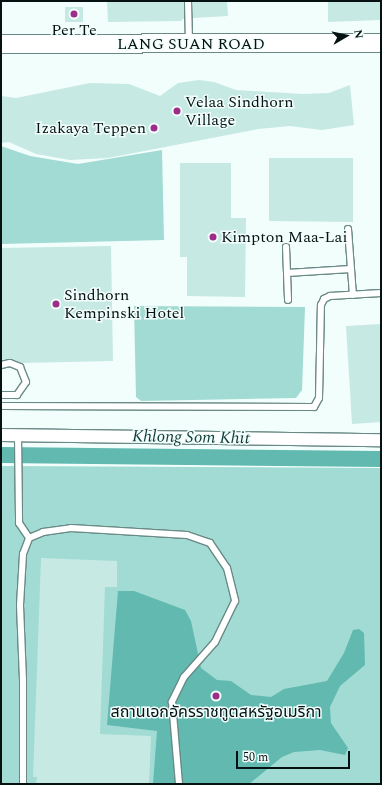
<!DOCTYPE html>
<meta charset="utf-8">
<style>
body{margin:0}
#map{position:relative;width:382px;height:785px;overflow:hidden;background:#f1fefc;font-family:Spectral,"Noto Sans Thai",serif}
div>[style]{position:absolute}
.green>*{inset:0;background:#a1dbd3}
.water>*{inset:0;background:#61b9af}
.canal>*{height:16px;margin:-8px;padding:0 8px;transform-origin:8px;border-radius:8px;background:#61b9af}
.building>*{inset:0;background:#c6e9e4}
.roads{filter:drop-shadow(1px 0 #6a8a86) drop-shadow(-1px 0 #6a8a86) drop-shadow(0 1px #6a8a86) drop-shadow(0 -1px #6a8a86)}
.lane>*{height:6px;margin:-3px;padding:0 3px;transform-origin:3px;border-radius:3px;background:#fff}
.street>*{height:12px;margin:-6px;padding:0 6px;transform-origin:6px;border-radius:6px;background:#fff}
.secondary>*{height:18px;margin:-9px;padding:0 9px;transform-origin:9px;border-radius:9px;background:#fff}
.dots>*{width:11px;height:11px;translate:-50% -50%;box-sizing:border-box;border:2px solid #f1fefc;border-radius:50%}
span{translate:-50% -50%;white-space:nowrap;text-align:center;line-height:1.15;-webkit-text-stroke:3px #f1fefc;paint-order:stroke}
.poi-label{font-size:16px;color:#061211}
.left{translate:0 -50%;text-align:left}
.right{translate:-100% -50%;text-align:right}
.street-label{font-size:16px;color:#061211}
.water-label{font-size:17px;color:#113b37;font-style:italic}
.frame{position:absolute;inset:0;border:2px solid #061211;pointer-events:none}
.north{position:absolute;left:326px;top:16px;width:40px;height:40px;-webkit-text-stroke:3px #f1fefc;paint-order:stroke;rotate:81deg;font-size:11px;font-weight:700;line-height:16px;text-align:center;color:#061211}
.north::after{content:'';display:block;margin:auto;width:14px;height:18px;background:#061211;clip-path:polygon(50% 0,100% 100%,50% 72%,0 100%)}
.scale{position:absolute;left:236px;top:751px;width:114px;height:18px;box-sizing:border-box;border:2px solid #061211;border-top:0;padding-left:5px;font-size:12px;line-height:14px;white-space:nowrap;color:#061211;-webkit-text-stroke:3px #f1fefc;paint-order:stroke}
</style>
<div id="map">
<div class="green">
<div style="clip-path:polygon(1px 146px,30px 156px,78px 164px,162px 150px,164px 240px,1px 244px)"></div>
<div style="clip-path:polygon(134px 306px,305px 307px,302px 390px,296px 398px,141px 401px,136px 397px)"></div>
<div style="clip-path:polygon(1px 466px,381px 468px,381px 784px,1px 784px)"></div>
</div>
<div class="water">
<div style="clip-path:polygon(118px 591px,134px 591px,185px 610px,191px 621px,201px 668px,217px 680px,231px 681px,251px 695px,271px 697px,284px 689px,327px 681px,344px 653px,353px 630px,359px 629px,364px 633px,365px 665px,340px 686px,330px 707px,331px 723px,348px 748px,345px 755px,320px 750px,294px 752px,282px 757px,249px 784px,153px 784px,157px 731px,107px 725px)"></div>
</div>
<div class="canal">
<div style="left:1px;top:455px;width:380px;rotate:0.6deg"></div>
</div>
<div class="building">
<div style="clip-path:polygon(107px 1px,184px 1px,184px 18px,181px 21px,108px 22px)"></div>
<div style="clip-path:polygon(192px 1px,227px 1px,228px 16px,193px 18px)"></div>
<div style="clip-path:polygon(328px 1px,381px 1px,381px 20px,328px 22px)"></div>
<div style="clip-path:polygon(65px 7px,83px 7px,83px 22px,65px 22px)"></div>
<div style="clip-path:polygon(199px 80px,214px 82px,236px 90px,302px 94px,329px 93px,350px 85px,354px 125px,322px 130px,290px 126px,258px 129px,108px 158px,70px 160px,36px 154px,9px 142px,1px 143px,1px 96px,16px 98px,90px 83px,129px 84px,160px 96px,178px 83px)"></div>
<div style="clip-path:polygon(269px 158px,353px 158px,353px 222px,269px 221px)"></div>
<div style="clip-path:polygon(180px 163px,231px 163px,231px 218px,246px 218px,245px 297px,187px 296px,187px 257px,180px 257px)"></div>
<div style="clip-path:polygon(111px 246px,113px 361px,21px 363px,11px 359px,1px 360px,1px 248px)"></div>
<div style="clip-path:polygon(381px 324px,381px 422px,352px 424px,346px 326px)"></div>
<div style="clip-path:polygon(41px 558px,117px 561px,117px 587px,105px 587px,100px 734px,151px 736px,149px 784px,36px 784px,37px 777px,33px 777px)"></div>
</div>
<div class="roads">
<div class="lane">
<div style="left:188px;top:1px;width:40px;rotate:88.6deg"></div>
<div style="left:348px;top:229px;width:66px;rotate:85.7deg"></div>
<div style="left:286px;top:247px;width:53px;rotate:87.8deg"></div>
<div style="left:287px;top:273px;width:64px;rotate:-3.6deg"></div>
<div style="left:1px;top:365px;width:9px;rotate:-13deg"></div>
<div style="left:10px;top:363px;width:11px;rotate:22deg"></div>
<div style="left:20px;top:367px;width:16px;rotate:68deg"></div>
<div style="left:26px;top:382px;width:16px;rotate:125deg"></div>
<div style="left:17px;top:395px;width:16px;rotate:180deg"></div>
<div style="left:1px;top:406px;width:313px;rotate:0.2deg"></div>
<div style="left:314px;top:407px;width:10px;rotate:-61deg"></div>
<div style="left:319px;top:398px;width:93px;rotate:-88.8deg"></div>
<div style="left:321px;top:305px;width:7px;rotate:-63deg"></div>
<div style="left:324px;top:299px;width:7px;rotate:-27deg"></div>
<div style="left:330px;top:296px;width:51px;rotate:-3.4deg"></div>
<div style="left:18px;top:435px;width:88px;rotate:89.3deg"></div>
<div style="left:19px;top:523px;width:18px;rotate:56deg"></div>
<div style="left:23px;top:784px;width:104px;rotate:-90deg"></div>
<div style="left:23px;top:680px;width:75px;rotate:-92.3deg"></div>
<div style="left:20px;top:605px;width:51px;rotate:-86.6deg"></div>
<div style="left:23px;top:554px;width:17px;rotate:-69deg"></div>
<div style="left:29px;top:538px;width:15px;rotate:-23deg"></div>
<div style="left:43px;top:532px;width:28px;rotate:-8deg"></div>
<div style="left:71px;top:528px;width:116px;rotate:3.5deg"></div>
<div style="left:187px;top:535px;width:24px;rotate:19deg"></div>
<div style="left:210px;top:543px;width:30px;rotate:56deg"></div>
<div style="left:227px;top:568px;width:34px;rotate:76deg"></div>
<div style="left:235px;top:601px;width:46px;rotate:116deg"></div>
<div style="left:215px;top:642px;width:47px;rotate:131.5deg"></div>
<div style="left:184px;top:677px;width:28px;rotate:116deg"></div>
<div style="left:172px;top:702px;width:82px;rotate:85.1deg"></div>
</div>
<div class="street">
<div style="left:1px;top:435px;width:380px;rotate:0.8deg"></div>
</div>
<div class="secondary">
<div style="left:1px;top:44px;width:380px;rotate:-0.2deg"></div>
</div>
</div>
<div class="dots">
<div style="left:74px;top:14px;background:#9e2c89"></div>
<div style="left:177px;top:111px;background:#9e2c89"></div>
<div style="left:154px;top:128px;background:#9e2c89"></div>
<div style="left:213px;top:237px;background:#9e2c89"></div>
<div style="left:56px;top:304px;background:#9e2c89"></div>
<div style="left:216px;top:696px;background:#9e2c89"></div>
</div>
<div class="poi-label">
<span style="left:74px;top:30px">Per Te</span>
<span class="left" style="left:185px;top:111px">Velaa Sindhorn<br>Village</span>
<span class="right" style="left:146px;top:128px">Izakaya Teppen</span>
<span class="left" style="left:221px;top:237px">Kimpton Maa-Lai</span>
<span class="left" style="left:64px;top:304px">Sindhorn<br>Kempinski Hotel</span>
<span style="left:216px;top:712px">สถานเอกอัครราชทูตสหรัฐอเมริกา</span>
</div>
<div class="street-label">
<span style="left:191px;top:44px">LANG SUAN ROAD</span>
</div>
<div class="water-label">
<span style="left:191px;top:438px;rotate:1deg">Khlong Som Khit</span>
</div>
<div class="frame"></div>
<div class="north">N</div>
<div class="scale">50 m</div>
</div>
